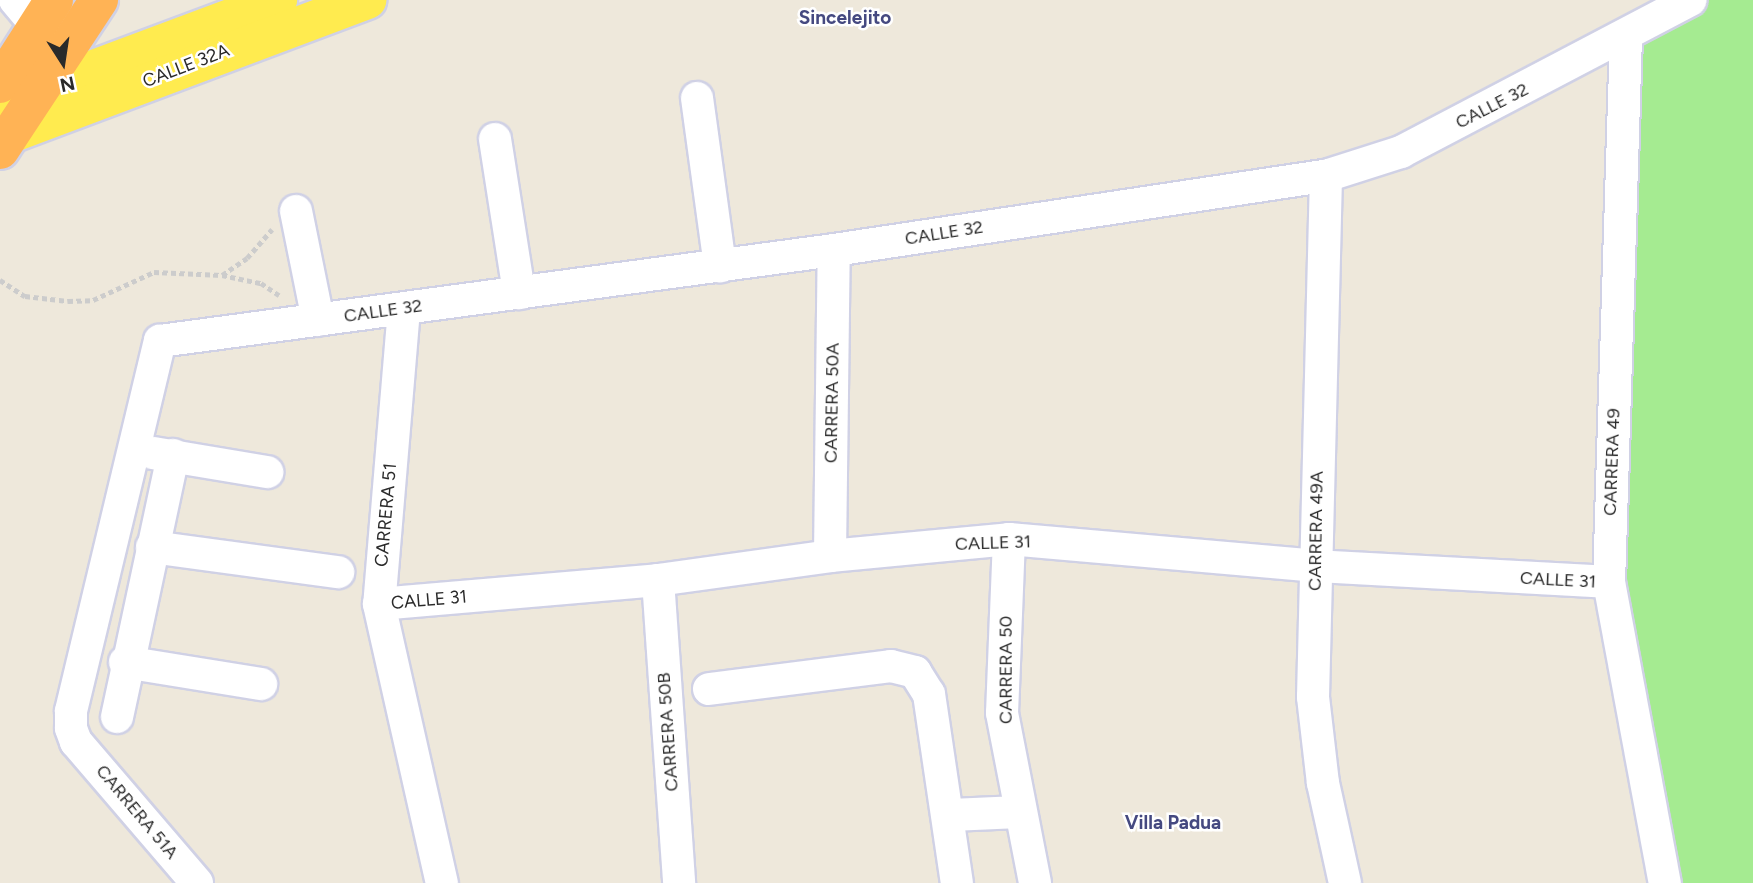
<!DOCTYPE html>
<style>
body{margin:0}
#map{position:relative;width:1753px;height:883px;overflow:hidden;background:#eee8db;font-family:Figtree,sans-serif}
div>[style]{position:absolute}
.green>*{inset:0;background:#a5eb91}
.path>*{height:4.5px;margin-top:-2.25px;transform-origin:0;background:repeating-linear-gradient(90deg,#ccc 0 5px,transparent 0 8.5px)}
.roads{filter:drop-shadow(2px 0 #d0d1e5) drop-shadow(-2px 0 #d0d1e5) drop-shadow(0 2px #d0d1e5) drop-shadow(0 -2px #d0d1e5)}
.minor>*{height:32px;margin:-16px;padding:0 16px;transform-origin:16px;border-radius:16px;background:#fff}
.major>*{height:38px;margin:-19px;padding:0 19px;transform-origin:19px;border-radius:19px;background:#ffeb4f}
.highway>*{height:38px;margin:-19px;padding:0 19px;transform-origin:19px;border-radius:19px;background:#ffb355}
span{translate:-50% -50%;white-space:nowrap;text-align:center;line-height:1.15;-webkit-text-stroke:5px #fff;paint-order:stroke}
.street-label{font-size:18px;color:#2a2a2a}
.neighbourhood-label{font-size:19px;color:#454980;font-weight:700}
.north{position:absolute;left:28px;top:28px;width:70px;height:70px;-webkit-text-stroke:5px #fff;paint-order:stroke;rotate:168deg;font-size:19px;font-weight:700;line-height:28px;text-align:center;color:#2a2a2a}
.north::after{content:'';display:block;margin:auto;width:24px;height:32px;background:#2a2a2a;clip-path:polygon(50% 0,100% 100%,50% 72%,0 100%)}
</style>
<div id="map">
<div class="green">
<div style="clip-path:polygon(1690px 0,1753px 0,1753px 883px,1665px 883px,1609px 582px,1626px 36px)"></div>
</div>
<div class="path">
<div style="left:222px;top:275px;width:30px;rotate:-34deg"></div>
<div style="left:247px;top:258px;width:38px;rotate:-49deg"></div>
<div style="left:0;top:280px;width:30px;rotate:33deg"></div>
<div style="left:25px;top:296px;width:43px;rotate:6.6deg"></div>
<div style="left:68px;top:301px;width:25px;rotate:-2deg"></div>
<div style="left:93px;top:300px;width:67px;rotate:-24.7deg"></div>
<div style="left:154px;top:272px;width:68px;rotate:2.5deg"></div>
<div style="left:222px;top:275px;width:40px;rotate:12deg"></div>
<div style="left:261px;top:283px;width:22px;rotate:34deg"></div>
</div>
<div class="roads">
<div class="minor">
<div style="left:15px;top:0;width:34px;rotate:50deg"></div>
<div style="left:1626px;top:36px;width:546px;rotate:91.78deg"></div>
<div style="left:1609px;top:582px;width:306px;rotate:79.5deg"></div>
<div style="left:697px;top:98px;width:170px;rotate:82.2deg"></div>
<div style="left:495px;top:139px;width:156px;rotate:81.1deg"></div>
<div style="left:1326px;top:176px;width:521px;rotate:91.43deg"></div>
<div style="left:1313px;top:697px;width:87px;rotate:83.4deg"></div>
<div style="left:1323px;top:783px;width:102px;rotate:77.6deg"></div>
<div style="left:296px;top:211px;width:111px;rotate:78.6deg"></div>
<div style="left:404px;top:309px;width:296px;rotate:94.8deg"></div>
<div style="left:379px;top:604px;width:286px;rotate:77.3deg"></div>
<div style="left:153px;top:453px;width:116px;rotate:9.5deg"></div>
<div style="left:1009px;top:539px;width:174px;rotate:92.3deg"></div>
<div style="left:1002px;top:713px;width:173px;rotate:79deg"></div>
<div style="left:152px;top:547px;width:188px;rotate:7.7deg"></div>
<div style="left:830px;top:556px;width:306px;rotate:-89.3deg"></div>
<div style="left:658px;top:580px;width:304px;rotate:86deg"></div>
<div style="left:379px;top:604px;width:280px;rotate:-4.9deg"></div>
<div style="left:658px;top:580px;width:174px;rotate:-7.9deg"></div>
<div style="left:830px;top:556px;width:180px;rotate:-5.4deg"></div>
<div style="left:1009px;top:539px;width:307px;rotate:5deg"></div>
<div style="left:1315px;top:566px;width:294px;rotate:3.1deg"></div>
<div style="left:125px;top:662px;width:138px;rotate:9.2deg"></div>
<div style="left:709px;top:689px;width:183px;rotate:-7.2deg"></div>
<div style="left:891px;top:666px;width:25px;rotate:14deg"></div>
<div style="left:915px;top:672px;width:26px;rotate:58deg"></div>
<div style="left:929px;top:694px;width:191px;rotate:81.6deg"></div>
<div style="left:117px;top:717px;width:268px;rotate:-77.9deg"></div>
<div style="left:950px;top:815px;width:70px;rotate:-2.5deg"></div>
<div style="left:197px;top:883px;width:186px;rotate:-130.6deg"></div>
<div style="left:76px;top:742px;width:15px;rotate:-110deg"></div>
<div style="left:71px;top:728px;width:17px;rotate:-90deg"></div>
<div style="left:71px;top:711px;width:381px;rotate:-76.5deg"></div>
<div style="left:160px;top:341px;width:680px;rotate:-7.69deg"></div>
<div style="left:834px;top:250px;width:498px;rotate:-8.6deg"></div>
<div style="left:1326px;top:176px;width:79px;rotate:-17.7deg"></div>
<div style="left:1401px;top:152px;width:327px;rotate:-27.7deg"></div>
</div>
<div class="major">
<div style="left:0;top:104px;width:297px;rotate:-20.5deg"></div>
<div style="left:8px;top:135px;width:384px;rotate:-20.6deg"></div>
</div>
<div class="highway">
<div style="left:0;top:84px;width:100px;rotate:-57.3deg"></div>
<div style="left:0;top:150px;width:180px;rotate:-56.6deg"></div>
</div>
</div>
<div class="street-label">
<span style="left:186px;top:66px;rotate:-21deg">CALLE 32A</span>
<span style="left:1492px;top:106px;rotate:-27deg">CALLE 32</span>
<span style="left:944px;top:233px;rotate:-9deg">CALLE 32</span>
<span style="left:383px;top:311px;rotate:-8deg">CALLE 32</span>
<span style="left:832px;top:403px;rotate:-89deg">CARRERA 50A</span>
<span style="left:1612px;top:462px;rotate:-88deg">CARRERA 49</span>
<span style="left:386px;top:515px;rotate:-85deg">CARRERA 51</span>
<span style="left:1316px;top:531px;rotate:-89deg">CARRERA 49A</span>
<span style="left:993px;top:543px;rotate:-2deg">CALLE 31</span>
<span style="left:1558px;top:580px;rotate:3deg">CALLE 31</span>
<span style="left:429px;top:600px;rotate:-5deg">CALLE 31</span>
<span style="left:1006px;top:670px;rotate:-90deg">CARRERA 50</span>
<span style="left:668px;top:732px;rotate:-94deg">CARRERA 50B</span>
<span style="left:137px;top:812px;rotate:50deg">CARRERA 51A</span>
</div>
<div class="neighbourhood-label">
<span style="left:845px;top:18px">Sincelejito</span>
<span style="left:1173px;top:823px">Villa Padua</span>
</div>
<div class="north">N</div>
</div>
